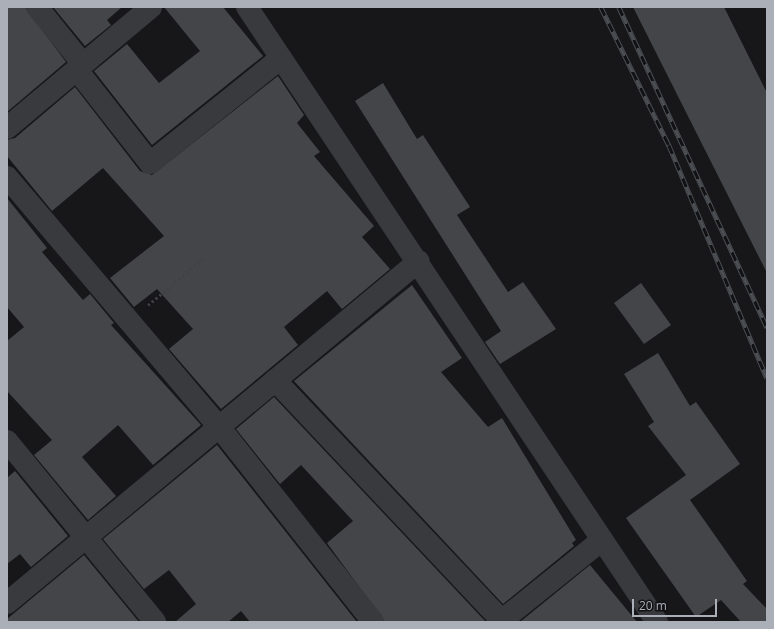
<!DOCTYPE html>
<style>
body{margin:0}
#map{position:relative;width:774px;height:629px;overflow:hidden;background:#171719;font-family:"Open Sans",sans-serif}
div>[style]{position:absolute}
.building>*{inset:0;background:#444549}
.path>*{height:2.5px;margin-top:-1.25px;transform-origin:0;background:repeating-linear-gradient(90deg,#3e4145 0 2px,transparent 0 5px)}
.minor>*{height:22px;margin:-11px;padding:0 11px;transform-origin:11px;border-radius:11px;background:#383a3e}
.rail>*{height:4.5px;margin-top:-2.25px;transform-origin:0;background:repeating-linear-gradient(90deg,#121214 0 9px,#4b4e53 0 18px);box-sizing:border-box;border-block:1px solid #4b4e53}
span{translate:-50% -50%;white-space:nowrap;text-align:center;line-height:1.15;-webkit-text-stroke:3.5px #121214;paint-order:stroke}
.frame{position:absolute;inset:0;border:8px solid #aaafb8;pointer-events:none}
.scale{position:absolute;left:632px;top:599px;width:85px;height:18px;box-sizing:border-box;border:2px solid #aaafb8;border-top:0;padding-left:5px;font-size:12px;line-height:14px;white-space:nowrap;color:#aaafb8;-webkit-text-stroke:3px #121214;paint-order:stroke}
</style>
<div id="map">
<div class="building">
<div style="clip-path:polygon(7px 7px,25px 7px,66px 62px,7px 112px)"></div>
<div style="clip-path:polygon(53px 7px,122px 7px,107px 20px,111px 25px,85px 46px)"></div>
<div style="clip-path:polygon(164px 7px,223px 7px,263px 56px,152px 145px,94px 71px,127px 44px,159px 83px,200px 51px)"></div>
<div style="clip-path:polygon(633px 7px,724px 7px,767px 93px,767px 273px)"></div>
<div style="clip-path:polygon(278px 76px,304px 115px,297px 123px,320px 152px,314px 156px,374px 226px,362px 237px,390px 269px,342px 309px,327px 291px,284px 327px,298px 345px,221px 409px,169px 349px,193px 329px,157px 289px,134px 307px,110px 278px,164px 236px,103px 168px,52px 211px,7px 156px,7px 140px,15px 138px,75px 87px,140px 171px,152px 175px)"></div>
<div style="clip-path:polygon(383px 83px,417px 139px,423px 135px,470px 207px,457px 215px,508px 292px,523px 282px,556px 329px,500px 364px,485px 342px,501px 331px,355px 101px)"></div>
<div style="clip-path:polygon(7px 198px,47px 248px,42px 252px,83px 300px,90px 294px,114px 323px,111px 325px,201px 425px,153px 465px,118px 425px,82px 457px,116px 496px,88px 520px,34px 455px,52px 440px,7px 391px,7px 341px,24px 327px,7px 307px)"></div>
<div style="clip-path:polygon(641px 283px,671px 325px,644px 344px,614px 303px)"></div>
<div style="clip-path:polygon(412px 285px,462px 358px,441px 372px,488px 427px,502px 418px,576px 540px,572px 543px,574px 546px,503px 604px,294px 381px)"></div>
<div style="clip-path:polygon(658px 353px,690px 406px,696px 402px,740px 464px,690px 500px,747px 581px,743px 584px,767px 609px,767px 622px,741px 622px,721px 600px,696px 617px,626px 518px,686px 475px,648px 426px,654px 422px,624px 374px)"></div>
<div style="clip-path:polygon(274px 397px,486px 622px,385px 622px,327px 543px,353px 521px,301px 465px,280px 484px,236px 429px)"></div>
<div style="clip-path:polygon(217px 445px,357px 622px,250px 622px,241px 611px,228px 622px,175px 622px,196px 604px,169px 570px,144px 589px,103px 539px)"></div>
<div style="clip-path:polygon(15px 471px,68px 536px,31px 567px,20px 554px,7px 564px,7px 478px)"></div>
<div style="clip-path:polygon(84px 555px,139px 622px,7px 622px,7px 619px)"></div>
<div style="clip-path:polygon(590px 565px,637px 622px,520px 622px)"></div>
</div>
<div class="path">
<div style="left:148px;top:305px;width:72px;rotate:-39.9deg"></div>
</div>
<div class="minor">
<div style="left:37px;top:7px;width:73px;rotate:51.1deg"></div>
<div style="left:247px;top:7px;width:739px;rotate:56.31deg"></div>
<div style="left:77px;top:70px;width:118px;rotate:51.9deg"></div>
<div style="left:150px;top:163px;width:168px;rotate:-38.7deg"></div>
<div style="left:7px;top:128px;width:188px;rotate:-40deg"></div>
<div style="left:7px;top:177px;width:329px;rotate:49.7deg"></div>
<div style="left:220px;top:428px;width:247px;rotate:51.7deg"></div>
<div style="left:275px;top:380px;width:332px;rotate:46.7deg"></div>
<div style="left:7px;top:441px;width:234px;rotate:50.7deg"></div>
<div style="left:7px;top:603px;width:535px;rotate:-39.7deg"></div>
<div style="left:500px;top:622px;width:131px;rotate:-38.8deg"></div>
</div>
<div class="rail">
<div style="left:601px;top:7px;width:154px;rotate:63.8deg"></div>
<div style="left:669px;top:145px;width:253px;rotate:67.2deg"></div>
<div style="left:619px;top:7px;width:353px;rotate:65.2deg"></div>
</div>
<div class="frame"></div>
<div class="scale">20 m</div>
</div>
